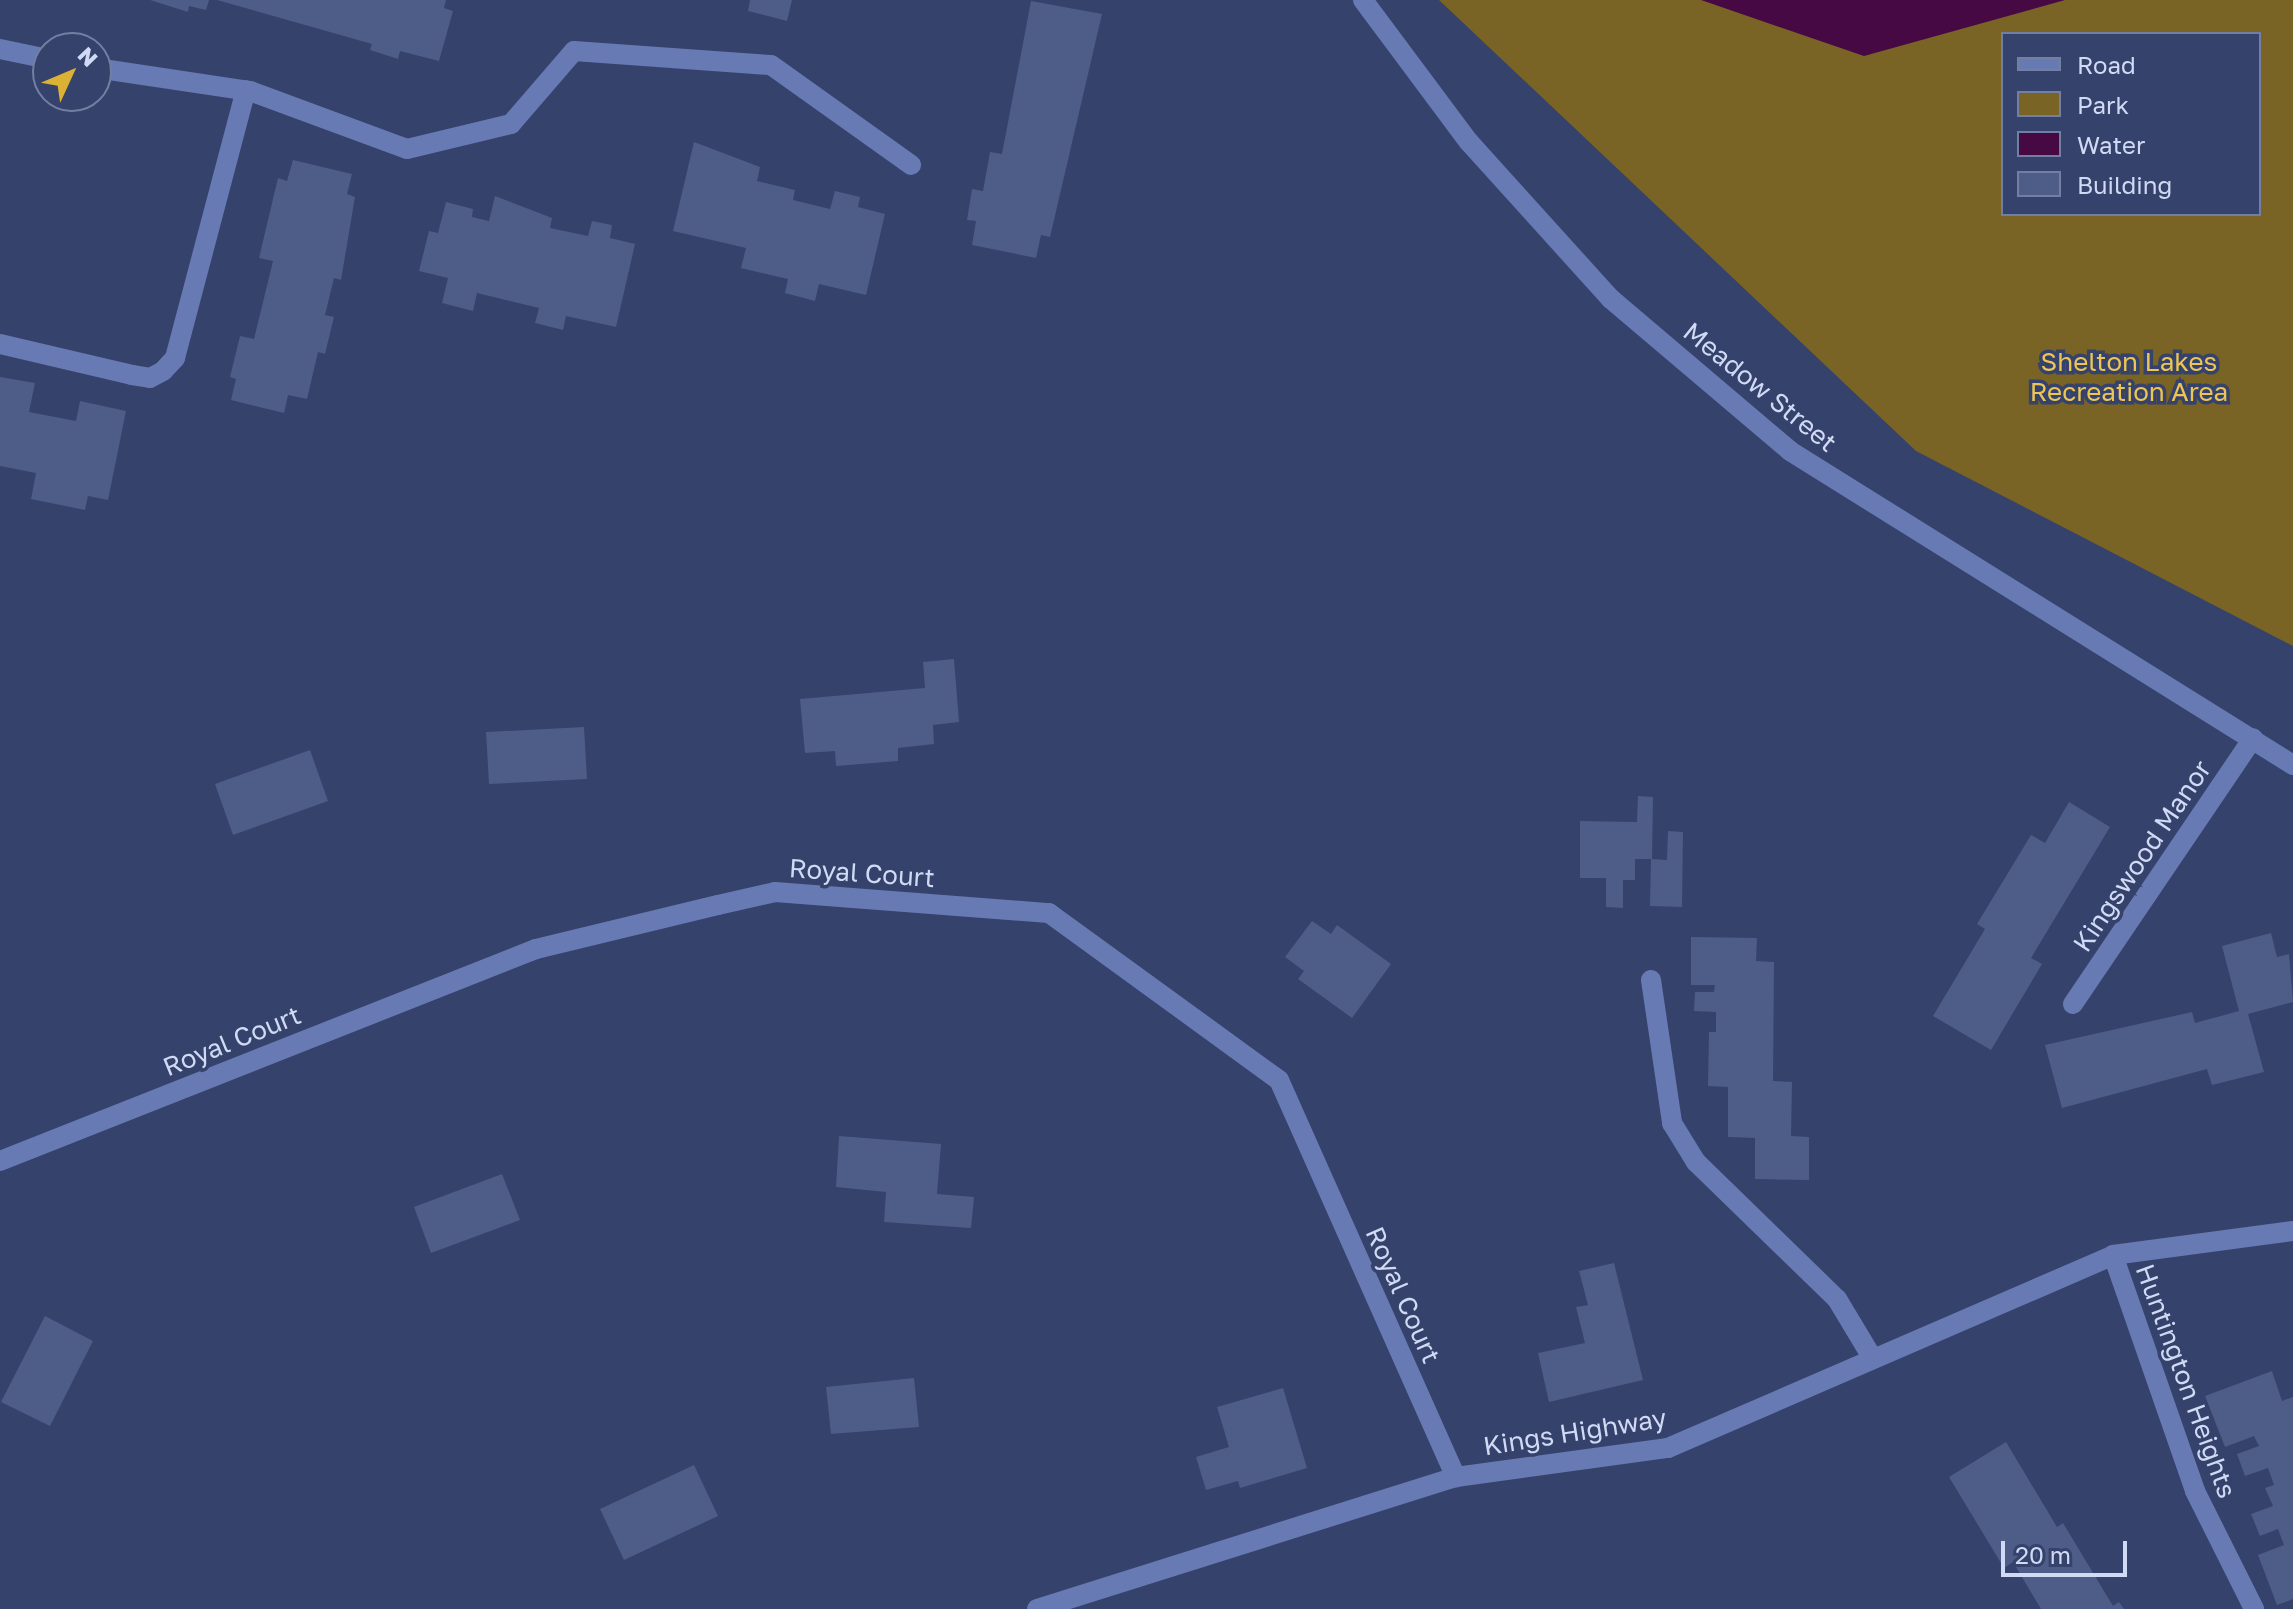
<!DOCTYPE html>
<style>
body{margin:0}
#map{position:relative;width:2293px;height:1609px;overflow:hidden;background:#35426c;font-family:"Golos Text",sans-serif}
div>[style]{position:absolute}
.green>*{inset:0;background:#796425}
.water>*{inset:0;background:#460943}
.building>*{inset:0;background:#4e5c88}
.minor>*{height:20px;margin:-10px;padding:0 10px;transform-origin:10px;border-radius:10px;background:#687ab4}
span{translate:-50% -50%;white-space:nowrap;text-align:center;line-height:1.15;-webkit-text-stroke:7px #35426c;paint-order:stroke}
.park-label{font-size:26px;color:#ecc553}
.street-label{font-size:26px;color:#d1daf4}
.legend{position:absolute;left:2001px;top:32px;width:260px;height:184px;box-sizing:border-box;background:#35426c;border:2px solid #737fa2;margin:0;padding:10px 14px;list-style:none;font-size:24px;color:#d1daf4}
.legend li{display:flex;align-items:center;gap:16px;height:40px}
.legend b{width:40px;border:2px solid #737fa2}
.north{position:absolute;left:32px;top:32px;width:80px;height:80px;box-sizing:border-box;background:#35426c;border:2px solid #737fa2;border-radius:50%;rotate:46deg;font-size:22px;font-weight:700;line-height:32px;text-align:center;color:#d1daf4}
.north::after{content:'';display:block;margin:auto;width:28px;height:36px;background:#dbb233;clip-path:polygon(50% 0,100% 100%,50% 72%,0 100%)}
.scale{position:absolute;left:2001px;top:1541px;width:126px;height:36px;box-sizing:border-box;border:4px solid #d1daf4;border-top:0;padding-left:10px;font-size:24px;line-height:28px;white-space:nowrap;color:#d1daf4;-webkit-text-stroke:6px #35426c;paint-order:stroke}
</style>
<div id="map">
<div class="green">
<div style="clip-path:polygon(evenodd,1439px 0,2293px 0,2293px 646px,1916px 451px,1439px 0,2003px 34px,2259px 34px,2259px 214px,2003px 214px,2003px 34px)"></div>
</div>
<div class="water">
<div style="clip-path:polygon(1701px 0,2065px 0,1864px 56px)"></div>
</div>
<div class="building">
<div style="clip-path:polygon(150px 0,209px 0,206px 10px,189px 6px,188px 12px)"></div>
<div style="clip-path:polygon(217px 0,446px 0,444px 8px,453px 11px,439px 61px,400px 51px,398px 59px,370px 50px,372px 44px)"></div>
<div style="clip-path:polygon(750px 0,792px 0,787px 21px,748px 11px)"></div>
<div style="clip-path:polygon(1031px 1px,1102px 14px,1050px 237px,1041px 235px,1036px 258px,972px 245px,976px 221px,967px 220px,972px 189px,983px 191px,990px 152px,1002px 154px)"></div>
<div style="clip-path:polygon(694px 142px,760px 167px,757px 181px,795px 190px,793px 200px,830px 209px,835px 191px,860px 197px,858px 207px,885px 214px,866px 295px,819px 284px,815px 301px,785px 293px,788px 279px,741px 268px,746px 248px,673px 231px)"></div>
<div style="clip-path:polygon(293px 160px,352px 174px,347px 194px,355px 197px,341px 280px,334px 278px,325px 315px,334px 317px,325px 354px,318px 352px,307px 399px,288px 395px,284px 413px,231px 400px,236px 379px,230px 377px,240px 336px,254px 339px,273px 261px,259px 258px,278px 178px,287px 181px)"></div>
<div style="clip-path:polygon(495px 196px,552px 218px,550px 228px,588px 236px,592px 221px,612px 225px,610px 238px,635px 244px,616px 327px,566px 316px,563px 330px,535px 323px,539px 308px,477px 293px,473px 311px,442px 303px,448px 278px,419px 271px,429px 231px,438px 233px,446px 202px,473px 209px,472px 217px,489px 221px)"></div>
<div style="clip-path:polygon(0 377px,35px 383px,29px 412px,76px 421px,80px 401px,126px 411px,108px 500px,88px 496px,85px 510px,31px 499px,36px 473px,0 466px)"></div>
<div style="clip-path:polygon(954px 659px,959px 722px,933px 725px,934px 744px,898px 748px,898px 761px,836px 766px,835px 751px,805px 753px,800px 699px,925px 688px,923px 662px)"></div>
<div style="clip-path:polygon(584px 727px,587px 779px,489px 784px,486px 732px)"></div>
<div style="clip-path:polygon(310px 750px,328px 801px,233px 835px,215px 784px)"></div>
<div style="clip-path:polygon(1638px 796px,1653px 797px,1652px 859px,1667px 860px,1668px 831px,1683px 832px,1682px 907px,1650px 906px,1651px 859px,1635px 859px,1635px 880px,1623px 880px,1623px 908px,1606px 907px,1606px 878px,1580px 878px,1580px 821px,1637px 822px)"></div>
<div style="clip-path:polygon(2069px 802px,2110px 827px,2031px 958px,2042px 964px,1991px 1050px,1933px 1016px,1985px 929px,1977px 924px,2031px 835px,2045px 843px)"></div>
<div style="clip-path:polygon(1312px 921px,1331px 934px,1337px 925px,1391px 964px,1352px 1018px,1298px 979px,1304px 971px,1285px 957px)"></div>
<div style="clip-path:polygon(2271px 933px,2277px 957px,2289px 954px,2293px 1002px,2248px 1014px,2264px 1072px,2212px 1085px,2207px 1069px,2062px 1108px,2045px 1045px,2192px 1012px,2195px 1023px,2239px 1011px,2222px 946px)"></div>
<div style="clip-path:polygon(1691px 937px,1757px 938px,1756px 961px,1774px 962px,1773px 1081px,1792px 1082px,1791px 1136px,1809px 1137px,1809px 1180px,1755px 1179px,1755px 1138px,1728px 1137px,1728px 1087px,1708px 1086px,1709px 1032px,1716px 1032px,1716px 1012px,1694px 1011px,1695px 992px,1714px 992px,1715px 985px,1691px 985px)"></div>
<div style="clip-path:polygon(839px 1136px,941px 1144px,937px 1194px,974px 1197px,971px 1228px,884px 1222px,886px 1192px,836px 1187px)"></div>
<div style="clip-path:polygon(502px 1174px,520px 1220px,431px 1253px,414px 1207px)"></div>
<div style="clip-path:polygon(1614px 1263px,1643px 1380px,1549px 1402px,1538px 1353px,1585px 1343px,1576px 1307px,1588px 1305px,1579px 1271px)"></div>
<div style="clip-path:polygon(45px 1316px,93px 1341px,50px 1426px,1px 1402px)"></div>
<div style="clip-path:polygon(2272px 1371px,2282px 1401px,2293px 1397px,2293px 1599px,2277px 1605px,2258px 1555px,2284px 1545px,2278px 1529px,2260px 1536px,2251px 1514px,2273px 1506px,2265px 1488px,2274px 1485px,2268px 1468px,2245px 1476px,2237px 1454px,2259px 1446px,2254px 1436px,2225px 1447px,2205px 1396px)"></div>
<div style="clip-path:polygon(914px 1378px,919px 1427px,831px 1434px,826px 1387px)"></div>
<div style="clip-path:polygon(1283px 1388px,1307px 1468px,1240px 1488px,1238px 1481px,1206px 1490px,1196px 1457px,1229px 1447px,1217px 1407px)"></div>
<div style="clip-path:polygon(2006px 1442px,2057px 1527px,2063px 1523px,2113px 1606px,2119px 1602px,2124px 1609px,2041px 1609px,2013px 1562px,2004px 1568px,1949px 1477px)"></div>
<div style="clip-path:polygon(694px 1465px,718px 1516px,624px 1560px,600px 1509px)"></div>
</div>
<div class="minor">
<div style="left:1363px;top:0;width:177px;rotate:53.3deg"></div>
<div style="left:1469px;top:142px;width:212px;rotate:47.9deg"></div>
<div style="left:1611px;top:299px;width:235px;rotate:40.3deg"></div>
<div style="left:1790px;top:451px;width:593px;rotate:31.97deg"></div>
<div style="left:0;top:49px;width:49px;rotate:11.8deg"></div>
<div style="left:96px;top:68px;width:156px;rotate:8.5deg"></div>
<div style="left:250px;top:91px;width:167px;rotate:20.3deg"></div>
<div style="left:407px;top:149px;width:107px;rotate:-13.5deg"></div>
<div style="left:511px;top:124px;width:96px;rotate:-49.2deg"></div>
<div style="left:574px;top:51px;width:197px;rotate:4.1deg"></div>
<div style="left:771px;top:65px;width:172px;rotate:35.5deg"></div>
<div style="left:0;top:344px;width:136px;rotate:13.2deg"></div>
<div style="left:132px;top:375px;width:18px;rotate:9deg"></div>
<div style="left:150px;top:378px;width:15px;rotate:-28deg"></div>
<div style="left:163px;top:371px;width:18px;rotate:-47deg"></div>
<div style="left:175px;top:358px;width:277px;rotate:-75.2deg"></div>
<div style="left:1651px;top:980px;width:145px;rotate:81.6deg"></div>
<div style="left:1672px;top:1123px;width:46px;rotate:58.4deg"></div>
<div style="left:1696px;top:1162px;width:197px;rotate:44.2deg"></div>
<div style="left:1837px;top:1299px;width:70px;rotate:59deg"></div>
<div style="left:2073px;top:1004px;width:321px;rotate:-55.9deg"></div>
<div style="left:0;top:1161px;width:576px;rotate:-21.58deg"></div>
<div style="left:536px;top:949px;width:187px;rotate:-13.6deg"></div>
<div style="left:718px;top:905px;width:58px;rotate:-12.8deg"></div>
<div style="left:775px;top:892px;width:275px;rotate:4.4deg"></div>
<div style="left:1049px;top:913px;width:284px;rotate:36deg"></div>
<div style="left:1279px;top:1080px;width:435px;rotate:66deg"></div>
<div style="left:2113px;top:1255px;width:250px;rotate:70.8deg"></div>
<div style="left:2195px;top:1491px;width:132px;rotate:63.4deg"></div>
<div style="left:1037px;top:1609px;width:439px;rotate:-17.5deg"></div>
<div style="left:1456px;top:1477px;width:214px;rotate:-7.8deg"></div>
<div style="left:1668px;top:1448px;width:485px;rotate:-23.4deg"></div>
<div style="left:2113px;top:1255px;width:182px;rotate:-7.6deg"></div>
</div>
<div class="park-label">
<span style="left:2129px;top:377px">Shelton Lakes<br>Recreation Area</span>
</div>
<div class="street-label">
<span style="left:1760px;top:387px;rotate:39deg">Meadow Street</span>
<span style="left:2142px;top:856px;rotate:-56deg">Kingswood Manor</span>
<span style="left:862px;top:873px;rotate:4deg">Royal Court</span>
<span style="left:232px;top:1041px;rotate:-22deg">Royal Court</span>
<span style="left:1403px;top:1295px;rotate:66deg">Royal Court</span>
<span style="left:2186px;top:1381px;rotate:70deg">Huntington Heights</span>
<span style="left:1575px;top:1432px;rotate:-9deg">Kings Highway</span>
</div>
<ul class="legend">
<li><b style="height:10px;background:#687ab4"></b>Road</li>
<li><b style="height:22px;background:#796425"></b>Park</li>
<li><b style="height:22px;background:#460943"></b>Water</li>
<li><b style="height:22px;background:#4e5c88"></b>Building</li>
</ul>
<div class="north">N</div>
<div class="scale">20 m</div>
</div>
